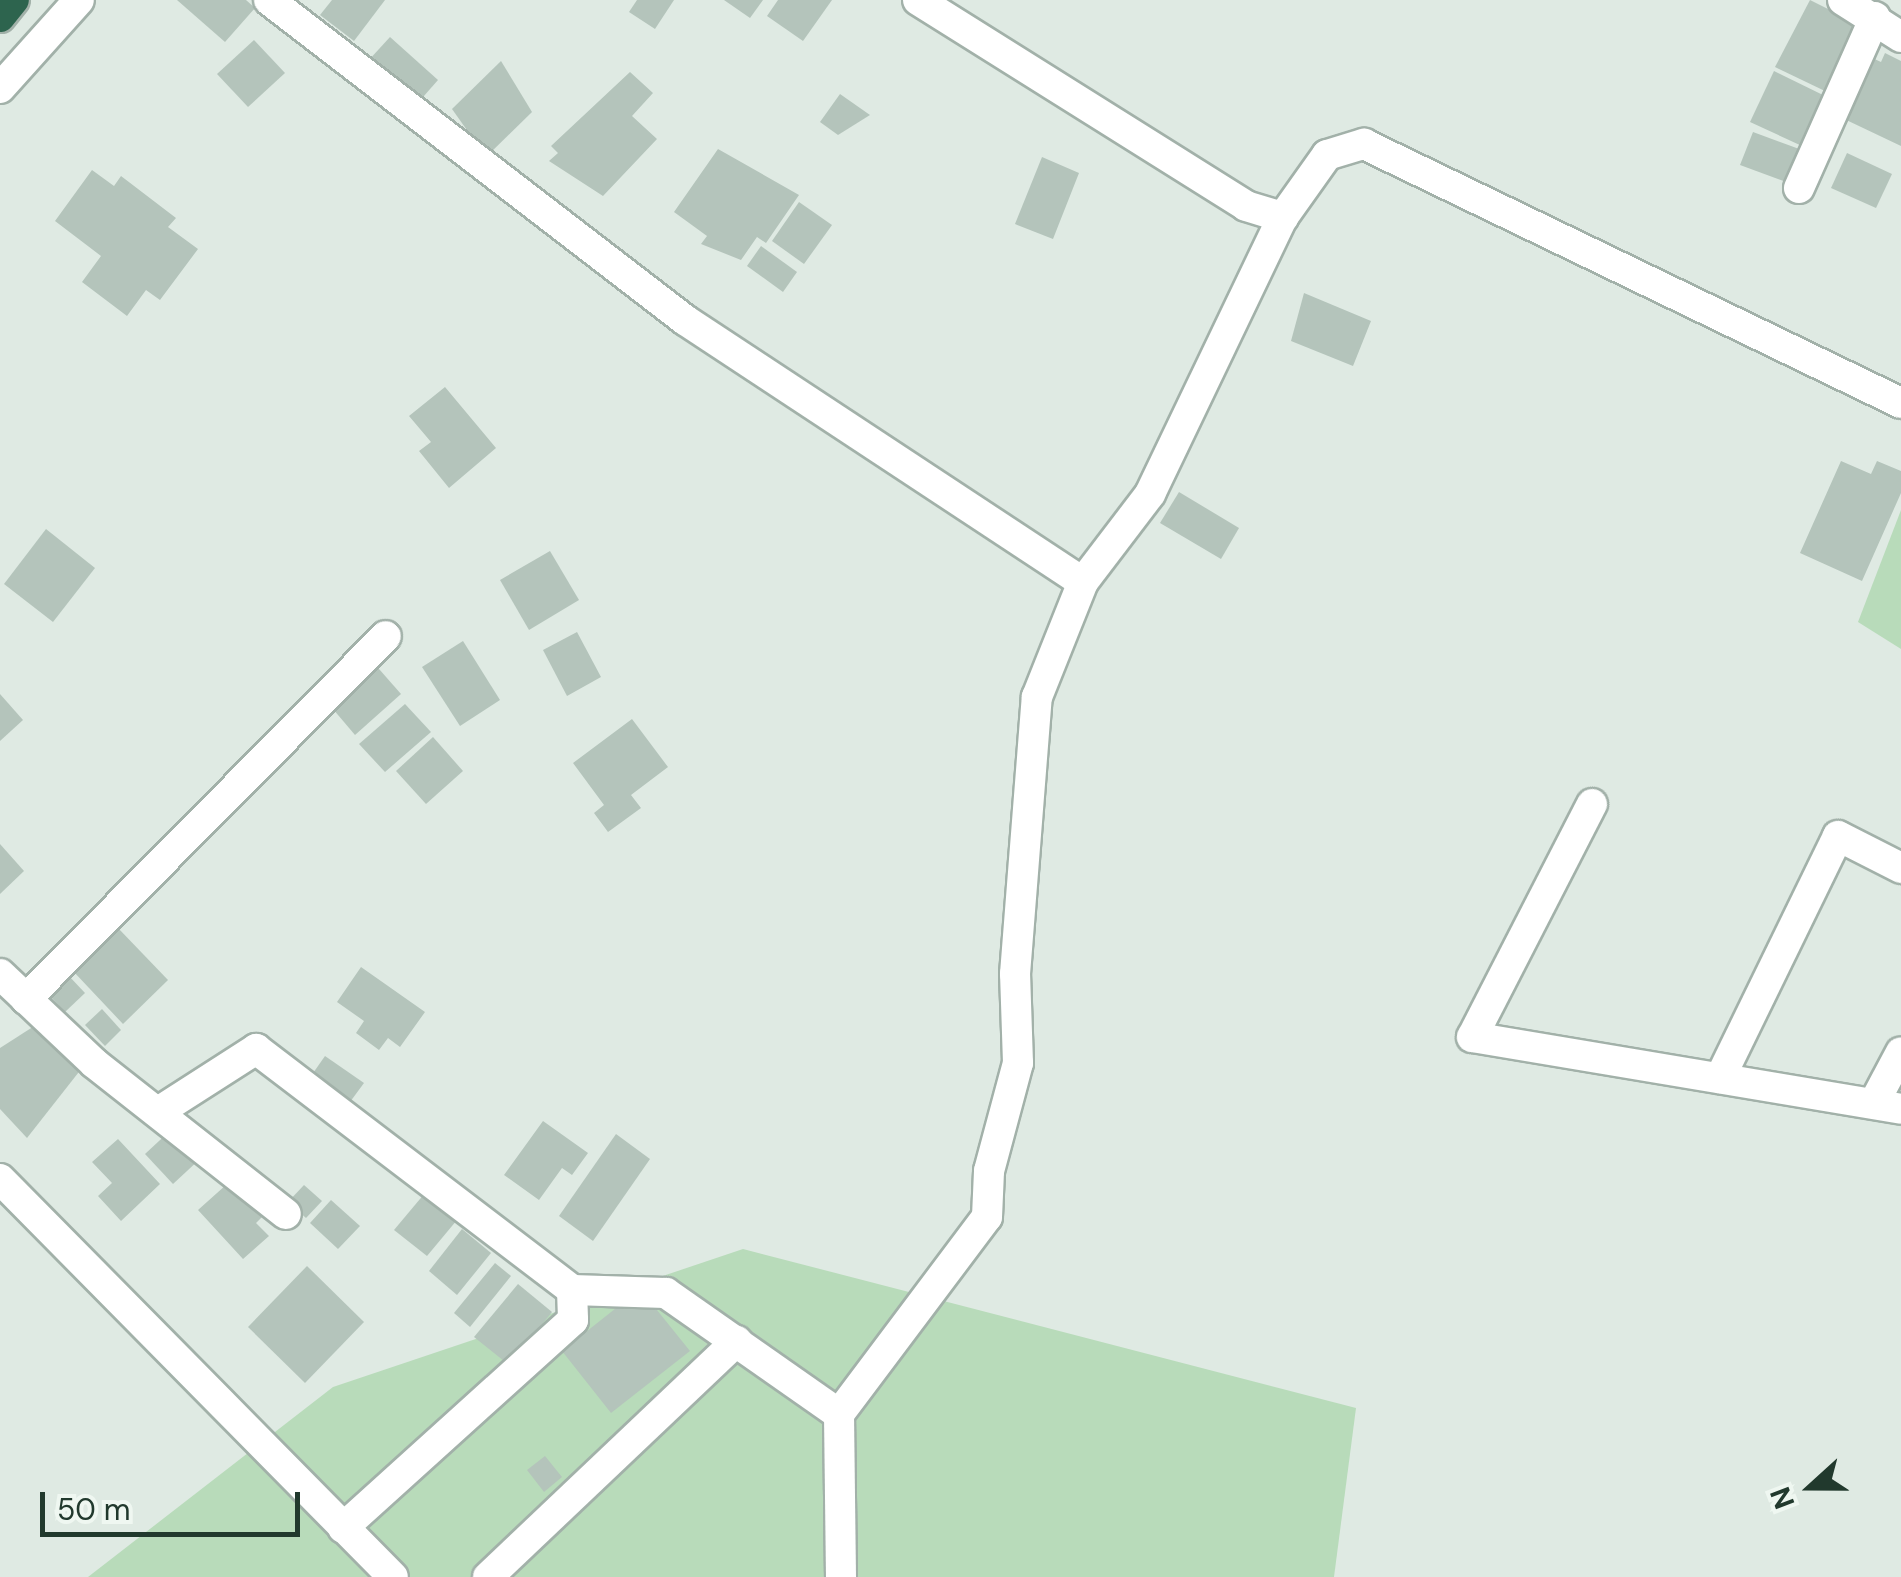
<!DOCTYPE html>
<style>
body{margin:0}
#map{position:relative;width:1901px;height:1577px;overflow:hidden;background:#dfeae3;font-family:"DM Sans",sans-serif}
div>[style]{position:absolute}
.green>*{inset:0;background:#b8dbba}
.building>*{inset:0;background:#b4c4bb}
.roads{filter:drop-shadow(2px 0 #a2b1a9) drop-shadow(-2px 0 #a2b1a9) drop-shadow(0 2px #a2b1a9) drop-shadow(0 -2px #a2b1a9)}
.minor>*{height:30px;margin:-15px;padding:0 15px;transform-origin:15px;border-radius:15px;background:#fff}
.highway>*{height:30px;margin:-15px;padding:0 15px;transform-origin:15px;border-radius:15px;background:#2d644e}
span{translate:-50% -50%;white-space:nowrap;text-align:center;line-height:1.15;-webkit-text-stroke:8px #eff7f1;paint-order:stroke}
.north{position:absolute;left:1761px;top:1437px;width:100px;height:100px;-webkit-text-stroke:8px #eff7f1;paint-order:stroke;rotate:249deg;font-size:28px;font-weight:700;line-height:40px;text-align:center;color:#21392d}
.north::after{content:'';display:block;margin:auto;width:35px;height:45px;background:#21392d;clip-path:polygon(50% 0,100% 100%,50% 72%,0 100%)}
.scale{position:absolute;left:40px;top:1492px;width:260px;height:45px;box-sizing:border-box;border:5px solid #21392d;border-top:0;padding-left:12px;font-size:30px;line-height:35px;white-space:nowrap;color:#21392d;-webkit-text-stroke:8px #eff7f1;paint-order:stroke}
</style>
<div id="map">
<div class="green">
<div style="clip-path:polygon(1901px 510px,1901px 649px,1858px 622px)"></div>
<div style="clip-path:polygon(743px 1249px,1356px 1408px,1334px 1577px,88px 1577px,333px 1387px)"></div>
</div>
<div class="building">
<div style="clip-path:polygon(177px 0,246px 0,255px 8px,225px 42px)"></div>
<div style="clip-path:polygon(332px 0,385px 0,354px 41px,320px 15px)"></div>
<div style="clip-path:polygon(637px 0,674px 0,655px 29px,629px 12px)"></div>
<div style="clip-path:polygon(724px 0,763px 0,750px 18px)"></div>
<div style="clip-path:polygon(778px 0,832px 0,803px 41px,767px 16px)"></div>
<div style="clip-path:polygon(1810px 0,1860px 25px,1827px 92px,1775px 67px)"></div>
<div style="clip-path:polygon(390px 37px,438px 80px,416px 105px,368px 61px)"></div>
<div style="clip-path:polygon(254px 40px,285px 73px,248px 107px,217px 74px)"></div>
<div style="clip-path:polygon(1885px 53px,1901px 61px,1901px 146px,1840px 117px,1868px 56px,1881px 62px)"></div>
<div style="clip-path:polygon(501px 61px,532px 112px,486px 157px,452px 109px)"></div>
<div style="clip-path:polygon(1774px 71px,1825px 96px,1802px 146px,1750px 122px)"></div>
<div style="clip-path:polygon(630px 72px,653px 93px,632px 116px,657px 139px,603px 196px,549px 161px,558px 153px,551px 146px)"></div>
<div style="clip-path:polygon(840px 94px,870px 115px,838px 135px,820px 122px)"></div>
<div style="clip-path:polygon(1753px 132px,1802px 150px,1789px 183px,1740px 165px)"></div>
<div style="clip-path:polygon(718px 149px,799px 195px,766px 243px,757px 237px,741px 260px,701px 244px,707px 236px,674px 212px)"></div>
<div style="clip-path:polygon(1847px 153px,1892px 174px,1876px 208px,1831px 188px)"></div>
<div style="clip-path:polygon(1042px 157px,1079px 173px,1053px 239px,1015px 224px)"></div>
<div style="clip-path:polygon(92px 170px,114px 186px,121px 176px,176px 218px,168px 227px,198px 249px,160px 300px,146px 290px,127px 316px,82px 282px,101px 256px,55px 221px)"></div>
<div style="clip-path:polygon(799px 202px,832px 225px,804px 264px,772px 241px)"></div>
<div style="clip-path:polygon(761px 246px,797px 272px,783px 292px,747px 266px)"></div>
<div style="clip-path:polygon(1304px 293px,1371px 321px,1353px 366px,1291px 341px)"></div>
<div style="clip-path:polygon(445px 387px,496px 448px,449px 488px,419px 451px,431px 442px,409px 416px)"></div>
<div style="clip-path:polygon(1841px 461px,1871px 474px,1877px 461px,1901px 471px,1901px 493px,1862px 581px,1800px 553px)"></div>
<div style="clip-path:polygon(1179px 492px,1239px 528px,1221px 559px,1160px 523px)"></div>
<div style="clip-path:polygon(46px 529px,95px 568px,53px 622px,4px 584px)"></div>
<div style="clip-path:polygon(550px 551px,579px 600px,529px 630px,500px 580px)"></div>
<div style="clip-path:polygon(577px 632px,601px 677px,567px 696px,543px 650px)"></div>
<div style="clip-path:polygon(463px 641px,500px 700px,460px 726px,422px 667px)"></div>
<div style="clip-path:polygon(372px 661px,401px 694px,355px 735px,327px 702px)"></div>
<div style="clip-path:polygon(0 694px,23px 720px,0 741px)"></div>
<div style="clip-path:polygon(405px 704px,431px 732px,385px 772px,359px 744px)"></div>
<div style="clip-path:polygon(632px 719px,668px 767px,631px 795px,641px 808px,608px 832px,594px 813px,604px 805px,573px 763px)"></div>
<div style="clip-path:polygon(433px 737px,463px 771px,426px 804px,396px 771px)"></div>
<div style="clip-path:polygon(0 844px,24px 871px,0 894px)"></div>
<div style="clip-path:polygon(118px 928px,168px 980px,123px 1024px,73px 971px)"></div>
<div style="clip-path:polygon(361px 967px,425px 1012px,400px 1047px,388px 1038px,379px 1050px,356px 1033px,364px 1021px,337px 1002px)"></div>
<div style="clip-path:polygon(68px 975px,85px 993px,65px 1012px,48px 994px)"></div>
<div style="clip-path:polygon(102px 1009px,121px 1030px,105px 1046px,85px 1025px)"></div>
<div style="clip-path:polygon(39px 1023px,82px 1068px,27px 1138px,0 1109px,0 1048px)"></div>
<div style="clip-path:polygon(325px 1056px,364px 1083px,350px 1102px,311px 1076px)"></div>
<div style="clip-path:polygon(543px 1121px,588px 1153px,572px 1175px,562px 1168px,539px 1200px,504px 1175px)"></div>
<div style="clip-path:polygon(173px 1128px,201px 1158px,173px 1184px,145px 1154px)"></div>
<div style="clip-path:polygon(616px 1134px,650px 1159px,593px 1241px,559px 1216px)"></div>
<div style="clip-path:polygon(118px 1139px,160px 1184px,121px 1221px,98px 1196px,112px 1183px,92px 1162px)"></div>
<div style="clip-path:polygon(236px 1176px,268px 1211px,256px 1223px,269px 1236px,243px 1259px,198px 1210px)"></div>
<div style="clip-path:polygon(304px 1185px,322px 1201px,306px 1218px,288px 1202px)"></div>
<div style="clip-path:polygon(425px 1193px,457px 1220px,427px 1256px,394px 1230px)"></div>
<div style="clip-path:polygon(331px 1200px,360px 1226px,338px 1249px,310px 1223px)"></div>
<div style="clip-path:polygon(462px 1229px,491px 1253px,457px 1295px,429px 1271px)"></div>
<div style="clip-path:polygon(495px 1263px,511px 1276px,470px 1327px,454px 1313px)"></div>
<div style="clip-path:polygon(307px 1266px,364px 1322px,305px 1383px,248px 1327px)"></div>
<div style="clip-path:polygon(518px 1284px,552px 1312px,509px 1365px,474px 1337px)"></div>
<div style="clip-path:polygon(640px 1289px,690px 1351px,611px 1413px,562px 1351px)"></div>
<div style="clip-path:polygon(545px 1456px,562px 1477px,544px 1492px,527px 1470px)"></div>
</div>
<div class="roads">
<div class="minor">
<div style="left:269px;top:0;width:525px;rotate:37.57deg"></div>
<div style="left:685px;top:320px;width:476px;rotate:33.4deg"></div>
<div style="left:918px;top:0;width:387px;rotate:32.1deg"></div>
<div style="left:1246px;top:206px;width:39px;rotate:17deg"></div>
<div style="left:1283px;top:217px;width:76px;rotate:-54.6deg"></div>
<div style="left:1327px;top:155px;width:39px;rotate:-17deg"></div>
<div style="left:1364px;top:144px;width:596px;rotate:25.75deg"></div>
<div style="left:1843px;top:0;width:69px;rotate:32.5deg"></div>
<div style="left:0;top:88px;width:118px;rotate:-48.1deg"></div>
<div style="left:1799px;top:188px;width:187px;rotate:-66deg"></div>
<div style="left:1592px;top:804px;width:262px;rotate:117.2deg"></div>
<div style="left:1472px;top:1037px;width:435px;rotate:9.5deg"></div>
<div style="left:0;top:974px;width:129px;rotate:43.4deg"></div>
<div style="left:94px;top:1063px;width:244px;rotate:38.2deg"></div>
<div style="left:26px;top:999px;width:511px;rotate:-45.24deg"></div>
<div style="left:1720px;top:1078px;width:269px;rotate:-64deg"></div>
<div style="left:1838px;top:836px;width:71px;rotate:26.9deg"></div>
<div style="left:1875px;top:1101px;width:55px;rotate:-62deg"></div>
<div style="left:158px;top:1112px;width:117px;rotate:-32.7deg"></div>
<div style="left:256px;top:1049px;width:397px;rotate:37.3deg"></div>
<div style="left:572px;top:1290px;width:30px;rotate:88deg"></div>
<div style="left:573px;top:1320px;width:310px;rotate:137.9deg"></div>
<div style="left:0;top:1179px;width:559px;rotate:45.36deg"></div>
<div style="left:572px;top:1290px;width:94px;rotate:1.8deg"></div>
<div style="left:666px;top:1293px;width:211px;rotate:35deg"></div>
<div style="left:839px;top:1414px;width:163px;rotate:89.3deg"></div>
<div style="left:839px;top:1414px;width:246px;rotate:-53.1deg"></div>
<div style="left:987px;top:1217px;width:46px;rotate:-87.5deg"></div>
<div style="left:989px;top:1171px;width:112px;rotate:-75deg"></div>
<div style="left:1018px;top:1063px;width:89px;rotate:-91.9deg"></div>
<div style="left:1015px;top:974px;width:278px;rotate:-85.5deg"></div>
<div style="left:1037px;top:697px;width:124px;rotate:-68.2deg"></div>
<div style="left:1083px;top:582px;width:111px;rotate:-52.7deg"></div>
<div style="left:1150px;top:494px;width:307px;rotate:-64.4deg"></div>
<div style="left:488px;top:1577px;width:343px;rotate:-43.5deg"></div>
</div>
<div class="highway">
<div style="left:0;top:17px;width:22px;rotate:-51deg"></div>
</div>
</div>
<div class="north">N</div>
<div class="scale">50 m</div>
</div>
